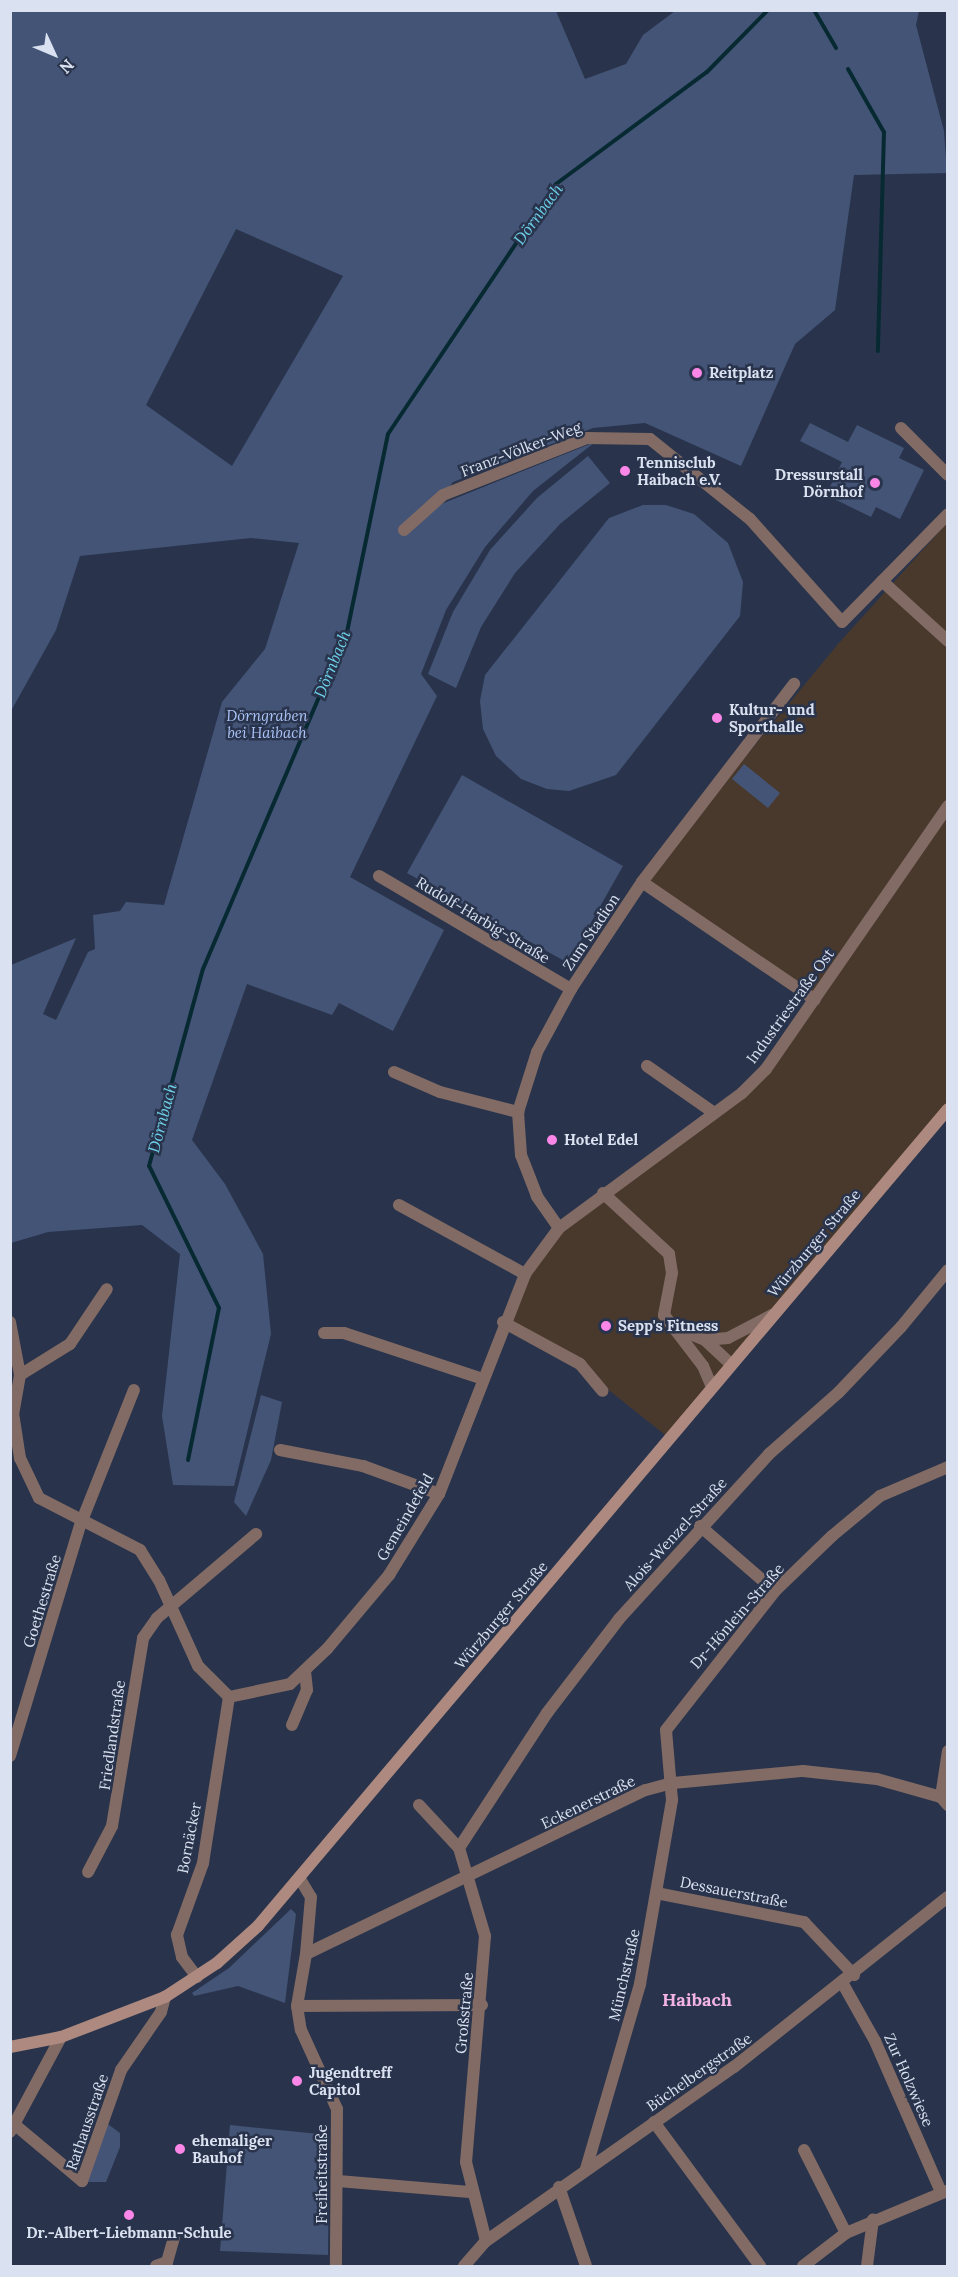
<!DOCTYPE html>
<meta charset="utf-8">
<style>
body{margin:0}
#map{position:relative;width:958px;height:2277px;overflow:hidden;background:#29344c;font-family:Lora,serif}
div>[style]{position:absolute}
.commercial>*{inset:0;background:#48392c}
.green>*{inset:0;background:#445476}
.stream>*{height:4px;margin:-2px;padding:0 2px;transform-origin:2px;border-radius:2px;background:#072a32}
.minor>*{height:12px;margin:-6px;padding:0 6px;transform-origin:6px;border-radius:6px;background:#826b64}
.tertiary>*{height:12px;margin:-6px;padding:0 6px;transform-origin:6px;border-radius:6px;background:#826b64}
.secondary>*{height:12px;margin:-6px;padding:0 6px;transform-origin:6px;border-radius:6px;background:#ad897f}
.dots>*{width:16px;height:16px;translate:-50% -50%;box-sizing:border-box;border:3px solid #29344c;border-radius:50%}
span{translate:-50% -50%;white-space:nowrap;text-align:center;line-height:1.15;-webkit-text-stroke:5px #29344c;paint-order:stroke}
.poi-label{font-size:15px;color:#dae2f1;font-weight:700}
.left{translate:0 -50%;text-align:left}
.right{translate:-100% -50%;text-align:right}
.street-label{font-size:15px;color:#dae2f1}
.park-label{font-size:15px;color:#abc4f8;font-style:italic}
.water-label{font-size:16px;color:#6dd0e8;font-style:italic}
.quarter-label{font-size:18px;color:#f4b3e6;font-weight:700}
.frame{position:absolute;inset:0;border:12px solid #dae2f1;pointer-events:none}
.north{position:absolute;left:24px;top:24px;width:60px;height:60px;-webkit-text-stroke:4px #29344c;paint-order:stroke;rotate:134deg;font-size:16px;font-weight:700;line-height:24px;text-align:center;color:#dae2f1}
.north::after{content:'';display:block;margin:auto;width:21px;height:27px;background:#dae2f1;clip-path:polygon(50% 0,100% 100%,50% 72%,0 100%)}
</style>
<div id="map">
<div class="commercial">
<div style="clip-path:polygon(947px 523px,947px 1109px,669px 1438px,606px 1388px,507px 1321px,526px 1274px,559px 1229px,742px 1093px,814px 1000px,642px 882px,838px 644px)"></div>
</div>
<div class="green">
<div style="clip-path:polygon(evenodd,10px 11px,556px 11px,585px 79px,626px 64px,643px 35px,675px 11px,919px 11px,916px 25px,944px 131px,947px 173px,854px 175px,835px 310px,795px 344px,741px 466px,645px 423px,593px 428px,453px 482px,434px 507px,595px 442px,533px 491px,485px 547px,446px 610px,421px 674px,437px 696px,350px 877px,444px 930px,393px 1031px,339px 1003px,332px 1015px,247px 984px,192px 1140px,225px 1184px,263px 1254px,271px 1334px,234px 1486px,173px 1485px,162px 1416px,180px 1254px,142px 1225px,48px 1232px,11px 1243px,11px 965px,76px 938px,43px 1014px,56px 1020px,88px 952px,95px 949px,93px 915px,120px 911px,126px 902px,164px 905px,222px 702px,265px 649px,299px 543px,251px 538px,80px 556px,56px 630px,11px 711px,10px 11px,236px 229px,343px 276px,232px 466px,146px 405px,236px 229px)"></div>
<div style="clip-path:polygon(810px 423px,848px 442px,857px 425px,904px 448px,899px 458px,924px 470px,900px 519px,876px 507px,871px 517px,826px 495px,842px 462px,800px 441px)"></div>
<div style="clip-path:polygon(588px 456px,610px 483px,560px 524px,515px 573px,481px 627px,456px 688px,428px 674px,453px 612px,490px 550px,537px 498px)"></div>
<div style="clip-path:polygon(643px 505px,666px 505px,694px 514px,728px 543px,743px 582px,740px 616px,616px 775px,569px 791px,547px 789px,521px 779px,496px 756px,483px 729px,480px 701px,485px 675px,609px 518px)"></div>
<div style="clip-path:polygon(744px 764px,780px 793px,768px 808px,732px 779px)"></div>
<div style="clip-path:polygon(462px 775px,623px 866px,568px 963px,407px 873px)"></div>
<div style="clip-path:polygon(261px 1395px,282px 1402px,271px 1460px,246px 1516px,234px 1502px)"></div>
<div style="clip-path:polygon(291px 1909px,296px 1914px,285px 2003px,238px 1986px,194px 1996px,192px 1993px,229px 1968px)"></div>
<div style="clip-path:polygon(105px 2122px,120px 2133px,120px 2147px,106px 2182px,85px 2182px)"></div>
<div style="clip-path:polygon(230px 2125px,329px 2135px,328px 2255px,220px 2251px)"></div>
</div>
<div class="stream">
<div style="left:814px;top:10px;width:44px;rotate:59.9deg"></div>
<div style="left:848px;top:69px;width:73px;rotate:60.3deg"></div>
<div style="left:884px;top:132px;width:219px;rotate:91.6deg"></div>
<div style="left:188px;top:1460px;width:155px;rotate:-78.5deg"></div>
<div style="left:219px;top:1308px;width:158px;rotate:-116.2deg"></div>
<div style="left:149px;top:1166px;width:204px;rotate:-74.7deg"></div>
<div style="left:203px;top:969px;width:366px;rotate:-66.9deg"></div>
<div style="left:347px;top:632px;width:202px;rotate:-78.3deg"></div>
<div style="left:388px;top:434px;width:301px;rotate:-56.1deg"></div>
<div style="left:556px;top:184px;width:188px;rotate:-36.6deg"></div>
<div style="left:707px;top:72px;width:87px;rotate:-45.5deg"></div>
</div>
<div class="minor">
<div style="left:901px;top:428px;width:66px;rotate:45deg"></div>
<div style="left:404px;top:530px;width:52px;rotate:-41.9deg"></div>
<div style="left:443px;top:495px;width:155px;rotate:-21.6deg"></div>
<div style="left:587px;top:438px;width:63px;rotate:0.9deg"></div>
<div style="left:650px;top:439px;width:128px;rotate:38.7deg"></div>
<div style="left:750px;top:519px;width:138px;rotate:48.2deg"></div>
<div style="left:842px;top:622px;width:151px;rotate:-45.5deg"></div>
<div style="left:882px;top:581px;width:89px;rotate:42.3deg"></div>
<div style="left:379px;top:876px;width:223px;rotate:30.5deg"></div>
<div style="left:642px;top:882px;width:209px;rotate:34.3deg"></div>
<div style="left:647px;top:1066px;width:82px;rotate:35deg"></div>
<div style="left:394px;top:1072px;width:50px;rotate:23.5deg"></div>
<div style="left:440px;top:1092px;width:81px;rotate:14.4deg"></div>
<div style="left:603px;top:1193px;width:90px;rotate:42.7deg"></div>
<div style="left:669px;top:1254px;width:19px;rotate:81deg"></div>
<div style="left:672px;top:1273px;width:43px;rotate:100.8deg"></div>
<div style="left:664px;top:1315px;width:64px;rotate:52.6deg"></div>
<div style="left:703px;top:1366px;width:23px;rotate:67deg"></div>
<div style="left:399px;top:1205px;width:144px;rotate:28.7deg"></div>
<div style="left:559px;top:1228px;width:39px;rotate:-125deg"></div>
<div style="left:537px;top:1196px;width:44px;rotate:-111.3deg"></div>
<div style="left:521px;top:1155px;width:43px;rotate:-94deg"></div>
<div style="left:518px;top:1112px;width:63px;rotate:-72.4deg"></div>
<div style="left:537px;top:1052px;width:72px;rotate:-61.6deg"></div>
<div style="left:571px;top:989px;width:128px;rotate:-56.4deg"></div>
<div style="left:642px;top:882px;width:250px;rotate:-52.5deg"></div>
<div style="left:10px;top:1322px;width:54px;rotate:79.3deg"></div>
<div style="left:20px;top:1375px;width:39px;rotate:100deg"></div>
<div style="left:13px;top:1413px;width:46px;rotate:81.2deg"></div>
<div style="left:20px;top:1458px;width:44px;rotate:64.6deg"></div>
<div style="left:39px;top:1498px;width:114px;rotate:27.2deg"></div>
<div style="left:140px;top:1550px;width:36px;rotate:58deg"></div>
<div style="left:159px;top:1580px;width:94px;rotate:65.6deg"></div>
<div style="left:198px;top:1666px;width:44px;rotate:45deg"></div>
<div style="left:229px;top:1697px;width:62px;rotate:-12deg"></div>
<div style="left:290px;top:1684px;width:51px;rotate:-43.4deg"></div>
<div style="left:327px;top:1649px;width:97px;rotate:-50deg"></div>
<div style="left:389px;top:1575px;width:95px;rotate:-58.3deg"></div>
<div style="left:439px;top:1494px;width:236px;rotate:-68.6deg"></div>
<div style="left:525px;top:1274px;width:57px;rotate:-53.5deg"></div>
<div style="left:559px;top:1228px;width:227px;rotate:-36.4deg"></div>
<div style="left:742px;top:1093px;width:34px;rotate:-45deg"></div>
<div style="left:766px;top:1069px;width:320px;rotate:-55.3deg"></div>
<div style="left:503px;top:1322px;width:88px;rotate:28.6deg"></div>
<div style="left:580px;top:1364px;width:35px;rotate:50deg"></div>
<div style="left:678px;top:1329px;width:29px;rotate:22deg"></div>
<div style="left:705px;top:1340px;width:23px;rotate:-5deg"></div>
<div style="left:728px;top:1338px;width:50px;rotate:-27.6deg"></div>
<div style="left:324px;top:1333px;width:20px"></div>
<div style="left:344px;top:1333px;width:146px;rotate:18.3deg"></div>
<div style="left:705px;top:1340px;width:35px;rotate:43deg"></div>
<div style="left:20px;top:1375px;width:59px;rotate:-31.8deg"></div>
<div style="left:70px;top:1344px;width:66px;rotate:-56.1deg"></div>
<div style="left:280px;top:1450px;width:85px;rotate:10.9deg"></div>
<div style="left:363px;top:1466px;width:81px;rotate:20.2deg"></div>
<div style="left:700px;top:1526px;width:99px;rotate:40.9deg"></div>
<div style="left:292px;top:1725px;width:38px;rotate:-67deg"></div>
<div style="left:307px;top:1690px;width:20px;rotate:-96deg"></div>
<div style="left:948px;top:1751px;width:47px;rotate:98.7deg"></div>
<div style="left:941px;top:1797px;width:11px;rotate:49deg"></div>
<div style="left:10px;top:1756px;width:244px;rotate:-73.1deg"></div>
<div style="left:81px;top:1523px;width:143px;rotate:-68.3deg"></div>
<div style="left:419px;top:1805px;width:59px;rotate:47.1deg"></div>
<div style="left:459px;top:1848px;width:92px;rotate:73.5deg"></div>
<div style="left:485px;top:1936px;width:227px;rotate:94.8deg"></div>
<div style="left:466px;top:2162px;width:81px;rotate:75.8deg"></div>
<div style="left:459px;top:1848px;width:161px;rotate:-56.9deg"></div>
<div style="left:547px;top:1713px;width:118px;rotate:-52.5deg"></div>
<div style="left:619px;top:1619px;width:223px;rotate:-47.7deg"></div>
<div style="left:769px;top:1454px;width:92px;rotate:-41.5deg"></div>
<div style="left:838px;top:1393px;width:91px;rotate:-46.3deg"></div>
<div style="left:901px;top:1327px;width:74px;rotate:-50.5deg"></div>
<div style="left:88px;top:1872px;width:52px;rotate:-62.4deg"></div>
<div style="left:112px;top:1826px;width:191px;rotate:-80.6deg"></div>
<div style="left:143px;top:1638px;width:24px;rotate:-55deg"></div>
<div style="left:157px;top:1618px;width:130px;rotate:-40.3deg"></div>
<div style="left:656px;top:1893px;width:151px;rotate:11.1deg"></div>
<div style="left:804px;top:1922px;width:73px;rotate:46.7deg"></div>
<div style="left:306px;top:1954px;width:53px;rotate:99.8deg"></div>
<div style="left:297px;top:2006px;width:24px;rotate:81deg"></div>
<div style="left:301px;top:2030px;width:87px;rotate:65.5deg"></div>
<div style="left:337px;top:2109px;width:157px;rotate:90.4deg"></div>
<div style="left:197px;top:1977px;width:25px;rotate:-127deg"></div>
<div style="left:182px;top:1957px;width:23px;rotate:-103deg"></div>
<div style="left:177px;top:1935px;width:77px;rotate:-70.1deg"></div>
<div style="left:203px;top:1863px;width:168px;rotate:-81.1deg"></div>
<div style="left:843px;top:1984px;width:65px;rotate:60.7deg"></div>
<div style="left:875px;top:2041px;width:165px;rotate:66.4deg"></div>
<div style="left:297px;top:2006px;width:185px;rotate:-0.3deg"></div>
<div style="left:654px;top:2122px;width:179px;rotate:53.6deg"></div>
<div style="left:14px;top:2124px;width:89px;rotate:40deg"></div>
<div style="left:82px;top:2181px;width:118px;rotate:-70.6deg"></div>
<div style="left:121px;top:2070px;width:70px;rotate:-55.4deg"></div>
<div style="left:161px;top:2012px;width:16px;rotate:-75deg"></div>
<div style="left:804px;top:2150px;width:93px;rotate:63.2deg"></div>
<div style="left:586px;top:2169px;width:193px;rotate:-73.7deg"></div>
<div style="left:640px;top:1984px;width:187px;rotate:-80.1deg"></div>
<div style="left:672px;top:1800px;width:70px;rotate:-94.9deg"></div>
<div style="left:666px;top:1730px;width:177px;rotate:-51.9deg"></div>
<div style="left:775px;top:1591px;width:79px;rotate:-44deg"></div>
<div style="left:832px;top:1536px;width:62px;rotate:-39.8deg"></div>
<div style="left:880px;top:1496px;width:74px;rotate:-23.1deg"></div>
<div style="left:338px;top:2181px;width:132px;rotate:4.8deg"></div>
<div style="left:559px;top:2187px;width:83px;rotate:71.1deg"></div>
<div style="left:156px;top:2266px;width:12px;rotate:-20deg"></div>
<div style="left:167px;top:2262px;width:25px;rotate:-74deg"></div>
<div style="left:464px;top:2266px;width:33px;rotate:-49deg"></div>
<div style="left:486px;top:2241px;width:303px;rotate:-35.1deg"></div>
<div style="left:734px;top:2067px;width:273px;rotate:-38.5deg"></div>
<div style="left:803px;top:2266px;width:54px;rotate:-37.5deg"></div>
<div style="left:846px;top:2233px;width:109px;rotate:-22.6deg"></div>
<div style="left:867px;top:2266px;width:47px;rotate:-82.7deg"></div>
</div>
<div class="tertiary">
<div style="left:300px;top:1879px;width:21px;rotate:59deg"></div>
<div style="left:311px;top:1897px;width:57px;rotate:95deg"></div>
<div style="left:306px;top:1954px;width:377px;rotate:-25.8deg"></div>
<div style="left:646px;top:1790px;width:28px;rotate:-15deg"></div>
<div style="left:673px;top:1783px;width:131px;rotate:-5.3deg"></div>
<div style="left:803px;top:1771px;width:74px;rotate:6.2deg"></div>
<div style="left:877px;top:1779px;width:66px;rotate:15.7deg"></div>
<div style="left:10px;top:2132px;width:108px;rotate:-61.8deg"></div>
</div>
<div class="secondary">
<div style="left:10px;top:2047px;width:52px;rotate:-11.1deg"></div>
<div style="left:61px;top:2037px;width:111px;rotate:-21deg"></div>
<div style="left:165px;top:1997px;width:62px;rotate:-33.2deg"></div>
<div style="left:217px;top:1963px;width:55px;rotate:-42.1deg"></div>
<div style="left:258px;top:1926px;width:1069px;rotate:-49.82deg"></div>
</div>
<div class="dots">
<div style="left:697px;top:373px;background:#fa87e7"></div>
<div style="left:625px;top:471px;background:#fa87e7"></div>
<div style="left:875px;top:483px;background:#fa87e7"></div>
<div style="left:717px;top:718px;background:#fa87e7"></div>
<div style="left:552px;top:1140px;background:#fa87e7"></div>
<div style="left:606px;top:1326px;background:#fa87e7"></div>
<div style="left:297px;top:2081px;background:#fa87e7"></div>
<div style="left:180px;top:2149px;background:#fa87e7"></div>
<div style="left:129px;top:2215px;background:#fa87e7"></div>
</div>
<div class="poi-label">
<span class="left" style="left:709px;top:373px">Reitplatz</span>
<span class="left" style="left:637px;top:471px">Tennisclub<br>Haibach e.V.</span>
<span class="right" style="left:863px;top:483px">Dressurstall<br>Dörnhof</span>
<span class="left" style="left:729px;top:718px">Kultur- und<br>Sporthalle</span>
<span class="left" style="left:564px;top:1140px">Hotel Edel</span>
<span class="left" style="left:618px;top:1326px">Sepp's Fitness</span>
<span class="left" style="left:309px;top:2081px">Jugendtreff<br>Capitol</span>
<span class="left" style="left:192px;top:2149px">ehemaliger<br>Bauhof</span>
<span style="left:129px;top:2233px">Dr.-Albert-Liebmann-Schule</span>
</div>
<div class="street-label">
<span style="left:521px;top:449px;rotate:-21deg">Franz-Völker-Weg</span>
<span style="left:483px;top:920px;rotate:31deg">Rudolf-Harbig-Straße</span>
<span style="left:591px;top:932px;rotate:-56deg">Zum Stadion</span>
<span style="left:790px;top:1006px;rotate:-54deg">Industriestraße Ost</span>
<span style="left:814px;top:1243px;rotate:-50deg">Würzburger Straße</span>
<span style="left:405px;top:1517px;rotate:-60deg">Gemeindefeld</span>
<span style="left:675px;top:1534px;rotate:-48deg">Alois-Wenzel-Straße</span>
<span style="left:42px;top:1601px;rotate:-73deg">Goethestraße</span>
<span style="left:501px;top:1615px;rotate:-50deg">Würzburger Straße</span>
<span style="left:737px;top:1616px;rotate:-49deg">Dr-Hönlein-Straße</span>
<span style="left:112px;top:1735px;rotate:-82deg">Friedlandstraße</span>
<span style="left:588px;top:1802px;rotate:-26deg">Eckenerstraße</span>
<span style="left:189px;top:1838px;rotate:-79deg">Bornäcker</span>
<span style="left:734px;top:1892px;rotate:11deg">Dessauerstraße</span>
<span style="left:624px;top:1975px;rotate:-77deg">Münchstraße</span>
<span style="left:464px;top:2013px;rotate:-85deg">Großstraße</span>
<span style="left:699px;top:2072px;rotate:-35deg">Büchelbergstraße</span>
<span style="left:909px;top:2080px;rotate:66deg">Zur Holzwiese</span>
<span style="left:87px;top:2122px;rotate:-71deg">Rathausstraße</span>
<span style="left:322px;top:2174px;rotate:-90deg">Freiheitstraße</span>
</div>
<div class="park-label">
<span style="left:267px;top:724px">Dörngraben<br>bei Haibach</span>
</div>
<div class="water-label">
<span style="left:538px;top:214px;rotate:-54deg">Dörnbach</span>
<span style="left:332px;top:664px;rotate:-68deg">Dörnbach</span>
<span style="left:162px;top:1118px;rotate:-75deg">Dörnbach</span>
</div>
<div class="quarter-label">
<span style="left:697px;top:2000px">Haibach</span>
</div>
<div class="frame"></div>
<div class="north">N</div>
</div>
